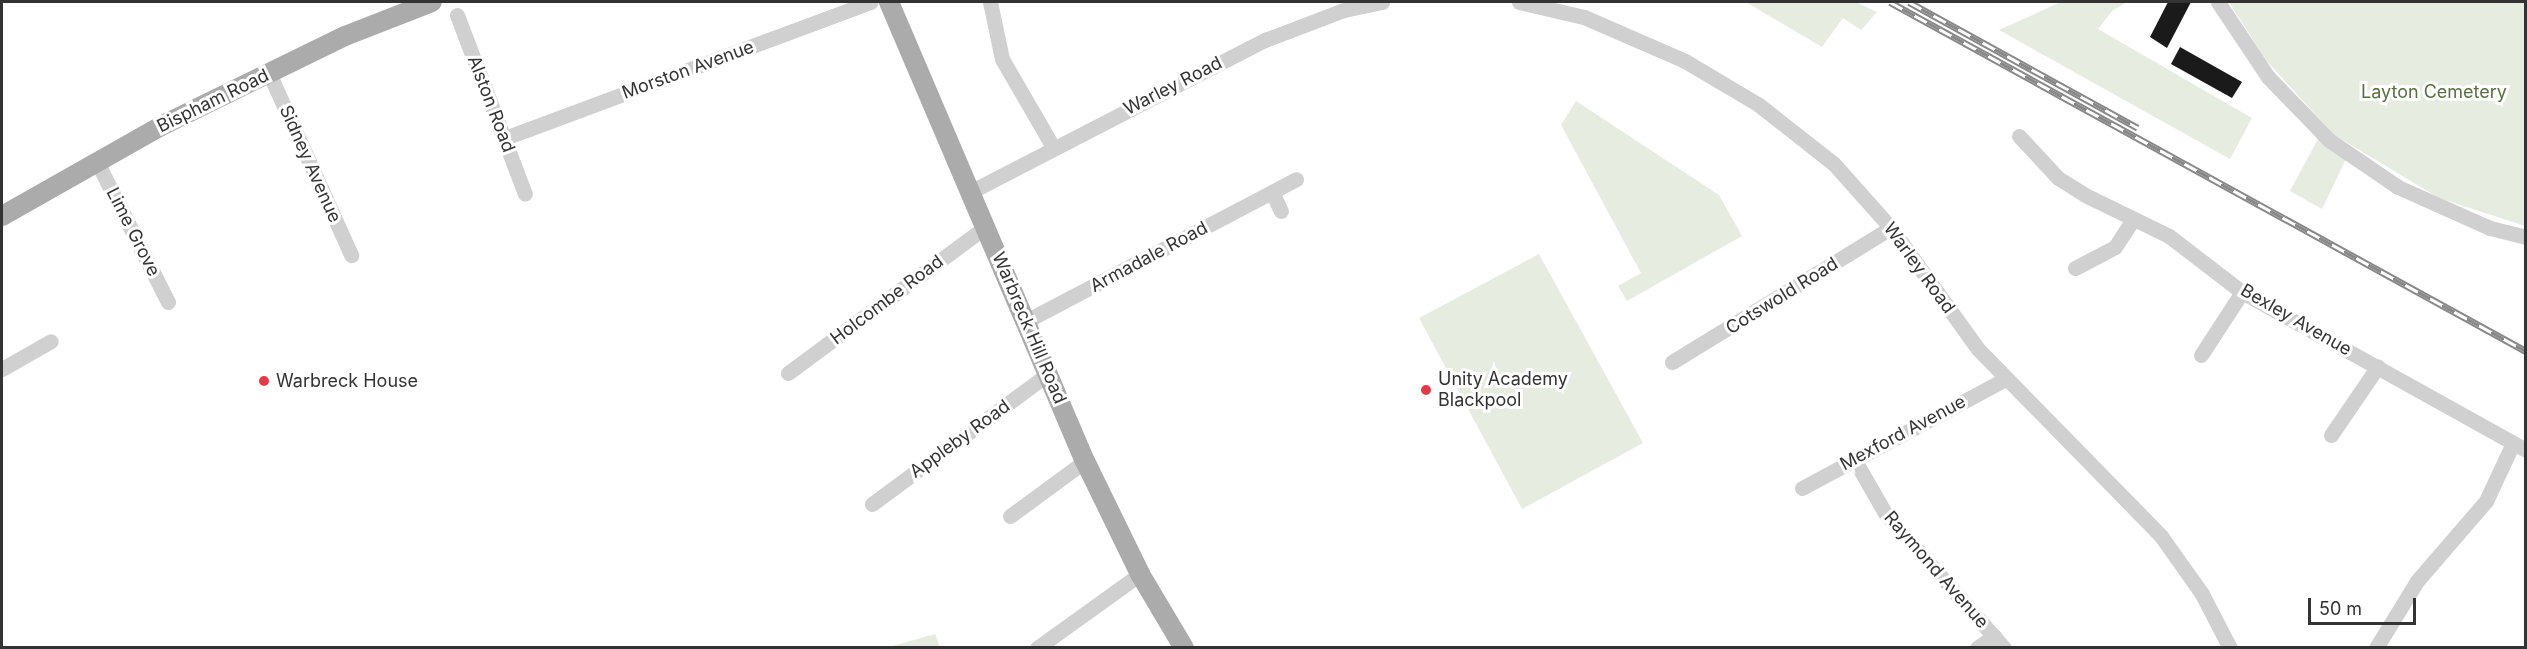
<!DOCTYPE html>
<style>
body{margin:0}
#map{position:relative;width:2527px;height:649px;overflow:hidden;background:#fff;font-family:Inter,sans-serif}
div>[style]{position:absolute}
.green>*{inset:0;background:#e6ecdf}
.building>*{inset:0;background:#1a1a1a}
.minor>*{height:15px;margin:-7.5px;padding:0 7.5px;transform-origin:7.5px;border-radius:7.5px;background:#d0d0d0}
.major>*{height:20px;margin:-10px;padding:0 10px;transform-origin:10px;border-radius:10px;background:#ababab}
.rail>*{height:7px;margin-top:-3.5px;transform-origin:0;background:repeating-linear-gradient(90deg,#fff 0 14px,#888 0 28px);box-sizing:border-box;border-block:2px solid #888}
.dots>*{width:16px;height:16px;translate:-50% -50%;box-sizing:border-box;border:3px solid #fff;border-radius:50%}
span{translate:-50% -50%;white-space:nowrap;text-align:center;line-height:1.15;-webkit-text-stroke:6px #fff;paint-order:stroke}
.street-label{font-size:18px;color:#333}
.park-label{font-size:18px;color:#56703f}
.poi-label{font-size:18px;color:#333}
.left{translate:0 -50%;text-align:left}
.frame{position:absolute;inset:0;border:3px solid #333;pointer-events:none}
.scale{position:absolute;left:2308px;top:598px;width:108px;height:27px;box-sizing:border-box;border:3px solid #333;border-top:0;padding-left:8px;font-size:18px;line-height:21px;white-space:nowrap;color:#333;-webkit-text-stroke:4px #fff;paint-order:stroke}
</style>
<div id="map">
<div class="green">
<div style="clip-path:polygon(1746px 2px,1856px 2px,1877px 12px,1861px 30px,1843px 18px,1822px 47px)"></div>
<div style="clip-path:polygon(2061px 2px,2127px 2px,2112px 11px,2098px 29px,2252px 118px,2230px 159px,1999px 30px)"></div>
<div style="clip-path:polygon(2229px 2px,2525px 2px,2525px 226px,2439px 198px,2333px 134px,2265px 59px)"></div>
<div style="clip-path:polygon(1576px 101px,1719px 195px,1742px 236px,1627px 301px,1618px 286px,1641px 273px,1561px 125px)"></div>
<div style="clip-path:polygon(2319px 137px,2346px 159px,2322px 209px,2290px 191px)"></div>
<div style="clip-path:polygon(1539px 254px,1643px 443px,1522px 509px,1419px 318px)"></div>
<div style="clip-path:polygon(935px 634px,940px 647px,889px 647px)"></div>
</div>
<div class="building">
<div style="clip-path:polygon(2168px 2px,2191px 2px,2167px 48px,2150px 37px)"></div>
<div style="clip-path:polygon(2180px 47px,2242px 82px,2232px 98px,2171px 64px)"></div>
</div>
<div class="minor">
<div style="left:990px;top:2px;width:58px;rotate:78.1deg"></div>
<div style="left:1002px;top:59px;width:102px;rotate:59.9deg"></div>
<div style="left:1519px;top:2px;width:67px;rotate:13deg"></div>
<div style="left:1584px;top:17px;width:110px;rotate:23.5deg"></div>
<div style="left:1685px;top:61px;width:86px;rotate:30.7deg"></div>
<div style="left:1759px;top:105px;width:95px;rotate:38.2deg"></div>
<div style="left:1834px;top:164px;width:86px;rotate:48.3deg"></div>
<div style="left:1891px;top:228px;width:149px;rotate:54.3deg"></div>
<div style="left:1978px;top:349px;width:262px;rotate:45.6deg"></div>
<div style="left:2161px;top:536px;width:71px;rotate:54.7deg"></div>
<div style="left:2202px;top:594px;width:61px;rotate:62.6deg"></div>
<div style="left:2218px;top:2px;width:90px;rotate:56.3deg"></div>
<div style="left:2268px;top:77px;width:88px;rotate:45.9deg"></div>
<div style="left:2329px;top:140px;width:83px;rotate:34.3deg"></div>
<div style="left:2398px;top:187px;width:101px;rotate:24deg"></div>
<div style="left:2490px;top:228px;width:37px;rotate:14deg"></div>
<div style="left:457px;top:15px;width:191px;rotate:69.2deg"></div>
<div style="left:269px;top:73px;width:200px;rotate:65.7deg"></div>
<div style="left:2019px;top:136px;width:57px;rotate:47.1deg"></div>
<div style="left:2058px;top:178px;width:32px;rotate:32deg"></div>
<div style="left:2085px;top:195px;width:93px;rotate:26deg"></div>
<div style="left:2169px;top:236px;width:92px;rotate:37.5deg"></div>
<div style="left:2242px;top:292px;width:325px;rotate:29.1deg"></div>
<div style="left:505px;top:138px;width:390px;rotate:-20.4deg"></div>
<div style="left:97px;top:162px;width:157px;rotate:63.1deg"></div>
<div style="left:972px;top:191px;width:330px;rotate:-27.3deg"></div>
<div style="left:1265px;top:40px;width:85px;rotate:-20.8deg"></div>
<div style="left:1344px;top:10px;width:39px;rotate:-12deg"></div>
<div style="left:1272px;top:192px;width:21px;rotate:65deg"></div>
<div style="left:2075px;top:268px;width:45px;rotate:-27.7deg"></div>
<div style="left:2115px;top:247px;width:33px;rotate:-57deg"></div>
<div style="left:1026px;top:321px;width:305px;rotate:-27.7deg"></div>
<div style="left:2201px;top:355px;width:75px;rotate:-56.9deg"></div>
<div style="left:1672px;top:362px;width:257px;rotate:-31.5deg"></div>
<div style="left:2px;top:369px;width:56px;rotate:-29.7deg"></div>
<div style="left:788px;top:373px;width:247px;rotate:-36.5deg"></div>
<div style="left:2331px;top:435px;width:83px;rotate:-55.7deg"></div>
<div style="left:1854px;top:459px;width:62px;rotate:60.1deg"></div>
<div style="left:1885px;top:513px;width:180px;rotate:48.6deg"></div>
<div style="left:1802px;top:488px;width:230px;rotate:-28.2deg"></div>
<div style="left:872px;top:504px;width:219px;rotate:-36.5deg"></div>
<div style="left:1010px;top:516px;width:93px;rotate:-36.3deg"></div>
<div style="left:1037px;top:648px;width:127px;rotate:-35.7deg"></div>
<div style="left:1977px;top:648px;width:21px;rotate:-35deg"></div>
<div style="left:2376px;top:648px;width:79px;rotate:-58.5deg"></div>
<div style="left:2417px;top:581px;width:106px;rotate:-49.2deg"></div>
<div style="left:2486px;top:501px;width:64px;rotate:-65deg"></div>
</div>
<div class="major">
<div style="left:889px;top:2px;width:499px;rotate:66.9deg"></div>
<div style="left:1085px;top:461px;width:126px;rotate:64deg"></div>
<div style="left:1140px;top:574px;width:86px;rotate:59.3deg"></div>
<div style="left:2px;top:216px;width:180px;rotate:-29.5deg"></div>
<div style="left:159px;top:127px;width:207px;rotate:-26.1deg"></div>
<div style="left:345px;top:36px;width:93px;rotate:-21.3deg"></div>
</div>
<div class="rail">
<div style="left:1890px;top:2px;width:725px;rotate:28.76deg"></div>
<div style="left:1909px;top:2px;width:261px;rotate:28.8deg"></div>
</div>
<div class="dots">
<div style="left:264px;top:381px;background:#e63946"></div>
<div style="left:1426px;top:390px;background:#e63946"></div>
</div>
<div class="street-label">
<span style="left:688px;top:70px;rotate:-20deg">Morston Avenue</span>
<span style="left:1173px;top:86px;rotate:-27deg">Warley Road</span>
<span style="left:213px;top:101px;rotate:-26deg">Bispham Road</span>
<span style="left:491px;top:104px;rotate:69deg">Alston Road</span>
<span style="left:310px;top:164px;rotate:66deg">Sidney Avenue</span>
<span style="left:133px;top:232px;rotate:63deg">Lime Grove</span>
<span style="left:1149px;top:257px;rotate:-28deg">Armadale Road</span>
<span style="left:1919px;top:268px;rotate:54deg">Warley Road</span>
<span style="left:1782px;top:296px;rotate:-32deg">Cotswold Road</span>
<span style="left:887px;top:300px;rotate:-37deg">Holcombe Road</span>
<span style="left:2296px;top:320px;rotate:30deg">Bexley Avenue</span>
<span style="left:1029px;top:328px;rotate:67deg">Warbreck Hill Road</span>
<span style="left:1903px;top:433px;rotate:-28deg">Mexford Avenue</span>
<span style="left:960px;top:439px;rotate:-36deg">Appleby Road</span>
<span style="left:1936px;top:570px;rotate:49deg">Raymond Avenue</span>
</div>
<div class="park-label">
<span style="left:2434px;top:92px">Layton Cemetery</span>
</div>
<div class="poi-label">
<span class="left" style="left:1438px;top:390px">Unity Academy<br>Blackpool</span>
<span class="left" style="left:276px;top:381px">Warbreck House</span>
</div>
<div class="frame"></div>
<div class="scale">50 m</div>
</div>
